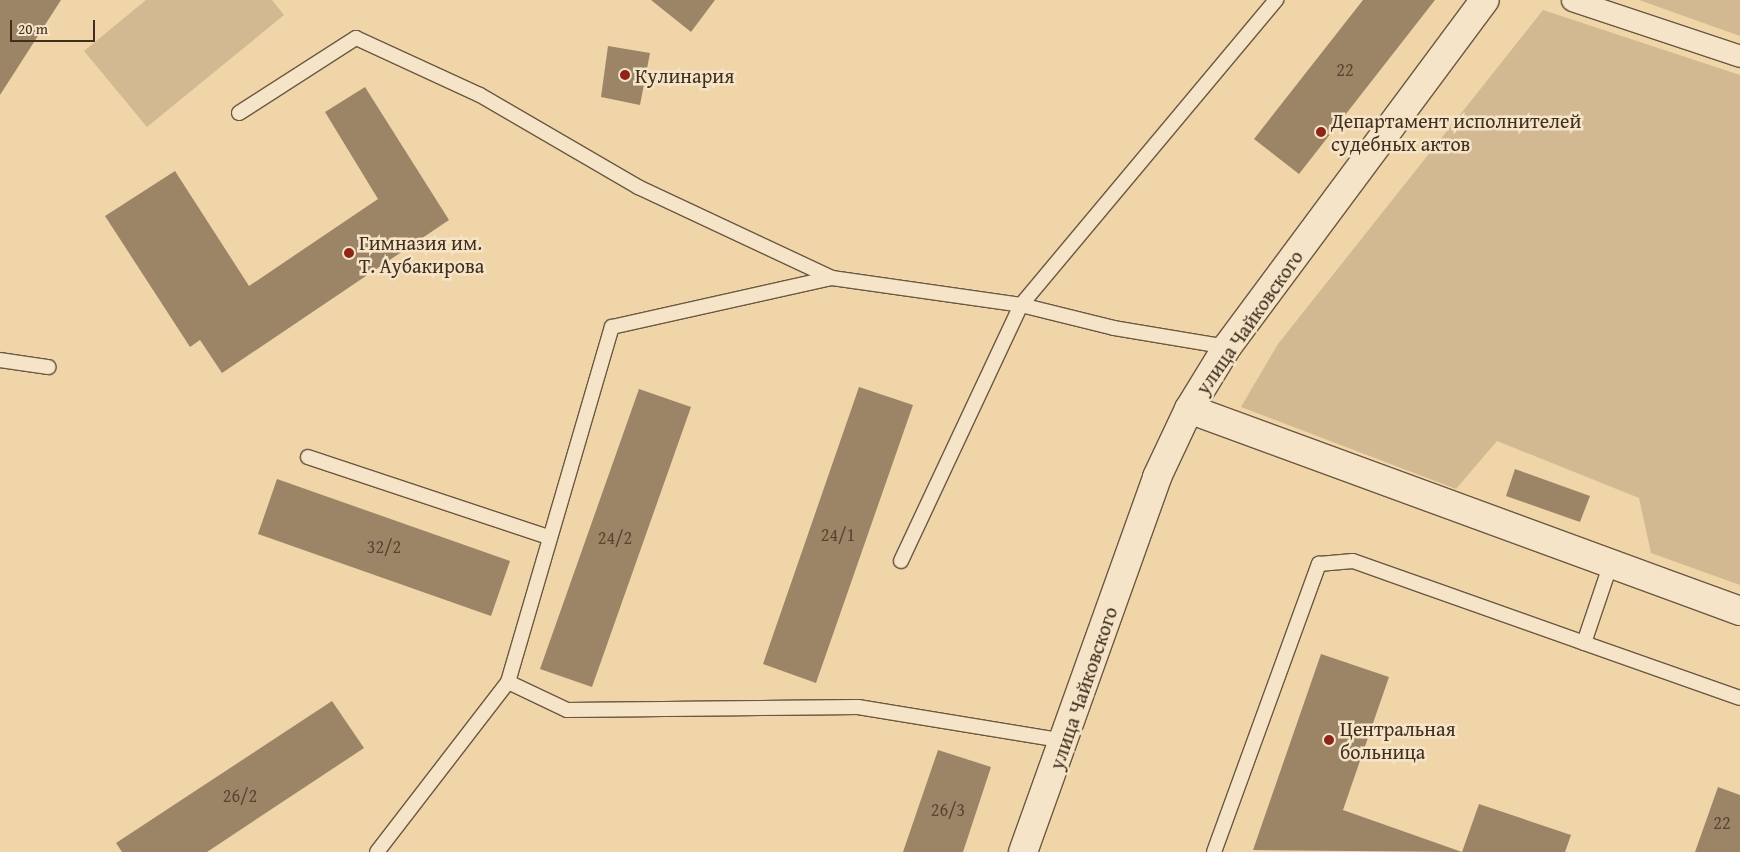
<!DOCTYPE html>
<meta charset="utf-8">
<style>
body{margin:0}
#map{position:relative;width:1740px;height:852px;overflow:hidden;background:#f0d5a9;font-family:"Gentium Book Plus",serif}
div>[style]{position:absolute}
.green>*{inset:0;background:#d2b992}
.building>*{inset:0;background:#9c8567}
.roads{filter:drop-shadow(1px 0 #6c5842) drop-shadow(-1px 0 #6c5842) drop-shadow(0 1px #6c5842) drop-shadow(0 -1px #6c5842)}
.service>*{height:14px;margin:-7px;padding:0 7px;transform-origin:7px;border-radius:7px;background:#f5e4c7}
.pedestrian>*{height:21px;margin:-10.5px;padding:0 10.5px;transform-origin:10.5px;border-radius:10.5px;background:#f5e4c7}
.tertiary>*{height:28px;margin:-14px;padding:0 14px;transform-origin:14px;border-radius:14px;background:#f5e4c7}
.dots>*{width:14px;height:14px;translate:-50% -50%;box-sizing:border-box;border:2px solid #f5e4c7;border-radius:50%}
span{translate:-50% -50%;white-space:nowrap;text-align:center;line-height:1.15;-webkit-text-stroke:5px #f5e4c7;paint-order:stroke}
.number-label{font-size:18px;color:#574431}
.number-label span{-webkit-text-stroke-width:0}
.poi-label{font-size:20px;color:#402e1f}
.left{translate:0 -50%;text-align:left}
.street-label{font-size:20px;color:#402e1f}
.scale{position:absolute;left:10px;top:20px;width:85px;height:22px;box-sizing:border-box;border:2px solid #402e1f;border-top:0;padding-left:6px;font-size:15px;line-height:18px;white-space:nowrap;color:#402e1f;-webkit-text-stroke:4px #f5e4c7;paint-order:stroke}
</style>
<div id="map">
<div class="green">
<div style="clip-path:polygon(146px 0,272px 0,284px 15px,147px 127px,84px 51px)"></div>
<div style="clip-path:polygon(1639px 0,1740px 0,1740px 36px)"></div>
<div style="clip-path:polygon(1543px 10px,1740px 75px,1740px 585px,1651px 553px,1639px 498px,1497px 441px,1456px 489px,1241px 407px,1278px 344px)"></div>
</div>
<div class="building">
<div style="clip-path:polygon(0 0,61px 0,0 95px)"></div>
<div style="clip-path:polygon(651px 0,715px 0,691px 32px)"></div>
<div style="clip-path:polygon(1363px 0,1435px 0,1299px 174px,1254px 139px)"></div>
<div style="clip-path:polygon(608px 46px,650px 53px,640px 105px,601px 97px)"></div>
<div style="clip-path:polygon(365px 87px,449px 220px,222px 373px,200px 340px,190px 347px,105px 216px,175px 171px,249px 286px,378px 199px,325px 112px)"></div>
<div style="clip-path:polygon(859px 387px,913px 405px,816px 683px,763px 664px)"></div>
<div style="clip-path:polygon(639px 389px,691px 407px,592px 687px,540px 669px)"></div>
<div style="clip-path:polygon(1515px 469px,1590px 496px,1580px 522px,1506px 496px)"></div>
<div style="clip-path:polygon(277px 479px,510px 561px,491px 616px,258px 534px)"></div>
<div style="clip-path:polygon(1321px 654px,1389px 677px,1343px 810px,1462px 852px,1253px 850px)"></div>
<div style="clip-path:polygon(332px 701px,364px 748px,207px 852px,122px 852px,116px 843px)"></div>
<div style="clip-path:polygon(938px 750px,991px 767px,963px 852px,903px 852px)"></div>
<div style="clip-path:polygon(1718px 787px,1740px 795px,1740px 852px,1695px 852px)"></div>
<div style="clip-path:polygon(1479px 804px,1571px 835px,1565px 852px,1462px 852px)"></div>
</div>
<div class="roads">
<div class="service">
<div style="left:239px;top:113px;width:139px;rotate:-32.7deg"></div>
<div style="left:356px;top:38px;width:136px;rotate:24.7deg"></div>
<div style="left:480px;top:95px;width:183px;rotate:30.2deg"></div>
<div style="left:638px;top:187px;width:214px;rotate:25.1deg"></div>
<div style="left:832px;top:278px;width:191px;rotate:8.1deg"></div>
<div style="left:1021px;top:305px;width:96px;rotate:13.9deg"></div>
<div style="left:1114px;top:328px;width:115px;rotate:9.5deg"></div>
<div style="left:0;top:360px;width:49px;rotate:8.3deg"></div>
<div style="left:308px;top:457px;width:253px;rotate:18.4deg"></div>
<div style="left:901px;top:561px;width:283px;rotate:-64.9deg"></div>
<div style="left:1021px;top:305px;width:398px;rotate:-50.1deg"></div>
<div style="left:1610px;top:566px;width:81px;rotate:108.7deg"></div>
<div style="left:1584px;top:643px;width:165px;rotate:19.4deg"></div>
<div style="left:508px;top:682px;width:370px;rotate:-73.7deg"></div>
<div style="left:612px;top:327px;width:225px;rotate:-12.6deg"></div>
<div style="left:377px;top:852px;width:215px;rotate:-52.4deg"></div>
<div style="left:508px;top:682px;width:65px;rotate:25.4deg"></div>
<div style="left:567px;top:710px;width:291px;rotate:-0.6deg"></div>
<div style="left:858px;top:707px;width:211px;rotate:9.3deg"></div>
<div style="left:1214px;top:852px;width:307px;rotate:-70deg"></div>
<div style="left:1319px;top:564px;width:34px;rotate:-5deg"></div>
<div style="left:1353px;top:561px;width:245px;rotate:19.5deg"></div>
</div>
<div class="pedestrian">
<div style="left:1572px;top:0;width:177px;rotate:18.4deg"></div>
</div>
<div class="tertiary">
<div style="left:1189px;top:409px;width:587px;rotate:20.13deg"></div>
<div style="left:1023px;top:852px;width:398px;rotate:-70.3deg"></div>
<div style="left:1157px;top:477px;width:75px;rotate:-64.8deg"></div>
<div style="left:1189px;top:409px;width:73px;rotate:-58.5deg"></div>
<div style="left:1227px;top:347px;width:432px;rotate:-53.4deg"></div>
</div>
</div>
<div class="dots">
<div style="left:625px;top:75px;background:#8f2418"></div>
<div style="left:1321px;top:132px;background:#8f2418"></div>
<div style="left:349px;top:253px;background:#8f2418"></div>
<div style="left:1329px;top:740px;background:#8f2418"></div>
</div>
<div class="number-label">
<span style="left:1345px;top:70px">22</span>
<span style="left:838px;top:535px">24/1</span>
<span style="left:615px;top:538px">24/2</span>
<span style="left:384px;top:547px">32/2</span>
<span style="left:240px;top:796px">26/2</span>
<span style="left:948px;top:810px">26/3</span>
<span style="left:1722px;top:823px">22</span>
</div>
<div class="poi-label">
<span class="left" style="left:635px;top:75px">Кулинария</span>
<span class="left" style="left:1331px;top:132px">Департамент исполнителей<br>судебных актов</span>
<span class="left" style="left:359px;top:254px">Гимназия им.<br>Т. Аубакирова</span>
<span class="left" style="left:1340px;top:740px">Центральная<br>больница</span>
</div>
<div class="street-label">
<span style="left:1249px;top:322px;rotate:-55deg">улица Чайковского</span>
<span style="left:1083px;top:688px;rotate:-71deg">улица Чайковского</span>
</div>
<div class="scale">20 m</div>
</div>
